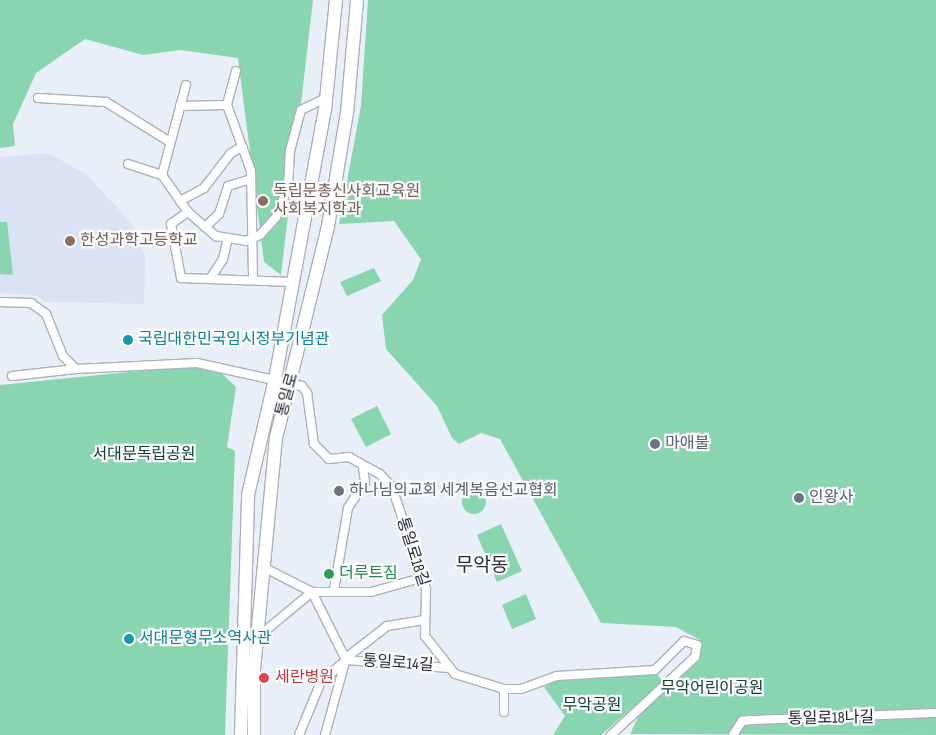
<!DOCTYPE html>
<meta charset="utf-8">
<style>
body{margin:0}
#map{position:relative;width:936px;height:735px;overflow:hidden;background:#e9eff9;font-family:"Sofia Sans Condensed","Noto Sans KR",sans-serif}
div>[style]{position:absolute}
.built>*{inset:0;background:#d9e3f3}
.green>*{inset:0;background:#89d5af}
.round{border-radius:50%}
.roads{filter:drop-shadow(1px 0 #abb1ba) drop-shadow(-1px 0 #abb1ba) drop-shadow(0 1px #abb1ba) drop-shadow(0 -1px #abb1ba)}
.minor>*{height:8px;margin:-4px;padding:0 4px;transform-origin:4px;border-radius:4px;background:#fff}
.primary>*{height:12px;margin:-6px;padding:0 6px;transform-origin:6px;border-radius:6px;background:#fff}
.dots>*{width:14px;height:14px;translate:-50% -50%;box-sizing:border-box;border:2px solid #fbfcfe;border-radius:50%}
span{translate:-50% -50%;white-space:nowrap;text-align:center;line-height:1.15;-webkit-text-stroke:4.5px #fbfcfe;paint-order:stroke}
.education-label{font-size:16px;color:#785e54}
.left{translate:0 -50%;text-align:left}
.culture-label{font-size:16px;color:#0d838f}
.street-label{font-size:16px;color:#26282c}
.worship-label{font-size:16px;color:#5b616d}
.park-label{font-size:16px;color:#10412d}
.leisure-label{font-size:16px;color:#27864d}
.health-label{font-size:16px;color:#be3a42}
.quarter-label{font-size:19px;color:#282c33}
</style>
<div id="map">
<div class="built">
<div style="clip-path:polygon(48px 153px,86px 174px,133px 225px,145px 257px,144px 304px,45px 302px,37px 296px,0 293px,0 157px)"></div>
</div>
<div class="green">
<div style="clip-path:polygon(0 0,313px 0,281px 275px,264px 262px,238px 58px,180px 50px,143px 55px,85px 39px,36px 73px,13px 124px,15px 146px,0 148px)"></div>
<div style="clip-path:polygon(368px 0,936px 0,936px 735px,630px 734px,644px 705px,700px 649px,700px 640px,676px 627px,601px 623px,500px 439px,481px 433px,459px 444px,452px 438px,437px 406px,386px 349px,382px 315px,413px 280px,421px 259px,394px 221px,339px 224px,361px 106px)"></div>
<div style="clip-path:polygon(0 222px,7px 222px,13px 275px,0 274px)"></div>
<div style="clip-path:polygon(374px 268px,381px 281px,347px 296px,340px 282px)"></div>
<div style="clip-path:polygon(188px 366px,218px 370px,236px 387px,227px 447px,235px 451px,225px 735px,0 735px,0 385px)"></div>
<div style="clip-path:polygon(377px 406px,391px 434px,366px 447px,351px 419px)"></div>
<div class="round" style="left:462px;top:490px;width:24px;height:24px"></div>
<div style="clip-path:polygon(501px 524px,522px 571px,497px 582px,477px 535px)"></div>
<div style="clip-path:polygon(526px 594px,536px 619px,512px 629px,502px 605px)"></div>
<div style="clip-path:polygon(656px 673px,663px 681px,601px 735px,553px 735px,565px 716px,544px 687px,558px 680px)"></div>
</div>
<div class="roads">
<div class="minor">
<div style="left:236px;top:71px;width:35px;rotate:105deg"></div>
<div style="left:227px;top:105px;width:70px;rotate:70deg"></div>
<div style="left:251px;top:171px;width:109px;rotate:88.9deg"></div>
<div style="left:38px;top:98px;width:68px;rotate:3.4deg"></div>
<div style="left:106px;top:102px;width:75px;rotate:32deg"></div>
<div style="left:180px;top:106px;width:47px;rotate:-1.2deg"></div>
<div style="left:128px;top:164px;width:36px;rotate:18deg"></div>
<div style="left:162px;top:175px;width:45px;rotate:54.9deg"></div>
<div style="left:188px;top:212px;width:37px;rotate:41deg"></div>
<div style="left:216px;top:236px;width:30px;rotate:9deg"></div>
<div style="left:246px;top:241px;width:15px;rotate:-23deg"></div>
<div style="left:260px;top:235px;width:24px;rotate:-48deg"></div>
<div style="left:276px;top:217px;width:31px;rotate:-68deg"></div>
<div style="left:288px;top:188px;width:37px;rotate:-87deg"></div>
<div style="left:290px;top:151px;width:42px;rotate:-75deg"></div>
<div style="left:301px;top:110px;width:28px;rotate:-26deg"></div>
<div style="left:162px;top:175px;width:93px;rotate:-75.1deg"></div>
<div style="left:180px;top:201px;width:27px;rotate:-28deg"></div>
<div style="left:204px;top:188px;width:44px;rotate:-52.4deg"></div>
<div style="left:231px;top:153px;width:13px;rotate:-29deg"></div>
<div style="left:188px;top:212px;width:21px;rotate:145deg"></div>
<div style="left:171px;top:224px;width:55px;rotate:79.5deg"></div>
<div style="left:181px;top:278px;width:112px;rotate:2deg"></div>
<div style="left:205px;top:227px;width:19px;rotate:-43deg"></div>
<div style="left:219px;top:214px;width:29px;rotate:-72deg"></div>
<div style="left:228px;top:186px;width:24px;rotate:-17deg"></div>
<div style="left:210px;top:279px;width:24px;rotate:-57deg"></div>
<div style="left:223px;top:259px;width:17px;rotate:-77deg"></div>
<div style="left:0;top:302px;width:31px;rotate:2deg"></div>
<div style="left:31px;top:303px;width:19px;rotate:36deg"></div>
<div style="left:46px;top:314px;width:45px;rotate:68deg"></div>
<div style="left:63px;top:356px;width:18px;rotate:45deg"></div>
<div style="left:76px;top:369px;width:121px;rotate:-2.8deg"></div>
<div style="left:197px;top:363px;width:107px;rotate:12.4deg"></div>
<div style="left:302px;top:386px;width:9px;rotate:54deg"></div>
<div style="left:307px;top:393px;width:51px;rotate:82.2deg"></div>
<div style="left:314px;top:444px;width:21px;rotate:45deg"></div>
<div style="left:329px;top:459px;width:20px;rotate:-6deg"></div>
<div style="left:349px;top:457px;width:35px;rotate:29deg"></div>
<div style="left:380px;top:474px;width:18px;rotate:47deg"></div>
<div style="left:392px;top:487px;width:108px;rotate:71.6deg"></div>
<div style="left:426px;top:589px;width:47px;rotate:91.2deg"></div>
<div style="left:425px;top:636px;width:48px;rotate:51.7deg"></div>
<div style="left:455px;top:674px;width:51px;rotate:17deg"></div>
<div style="left:504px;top:689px;width:17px"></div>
<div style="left:521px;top:689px;width:38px;rotate:-20deg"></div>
<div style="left:557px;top:676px;width:98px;rotate:-3.5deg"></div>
<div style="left:655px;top:670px;width:41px;rotate:-45deg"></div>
<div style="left:684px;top:641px;width:14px;rotate:17deg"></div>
<div style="left:697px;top:645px;width:12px;rotate:99deg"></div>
<div style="left:695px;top:657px;width:115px;rotate:137.1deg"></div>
<div style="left:12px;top:376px;width:64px;rotate:-6.2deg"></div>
<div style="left:265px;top:568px;width:53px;rotate:27.1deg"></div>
<div style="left:312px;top:592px;width:59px"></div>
<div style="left:371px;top:592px;width:52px;rotate:-15.6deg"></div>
<div style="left:334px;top:590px;width:83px;rotate:-80.3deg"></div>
<div style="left:348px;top:508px;width:31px;rotate:-57deg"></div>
<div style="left:365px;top:482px;width:14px;rotate:-98deg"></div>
<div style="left:259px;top:636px;width:69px;rotate:-39.7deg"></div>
<div style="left:312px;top:592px;width:76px;rotate:63.4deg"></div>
<div style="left:346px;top:658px;width:52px;rotate:-38deg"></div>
<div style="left:387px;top:626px;width:38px;rotate:-9deg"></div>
<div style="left:504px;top:689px;width:23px;rotate:90deg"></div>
<div style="left:299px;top:735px;width:57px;rotate:-67.5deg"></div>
<div style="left:321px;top:682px;width:33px;rotate:-41deg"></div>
<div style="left:346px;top:660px;width:103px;rotate:4.4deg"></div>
<div style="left:325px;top:735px;width:76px;rotate:-74.7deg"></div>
<div style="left:733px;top:735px;width:17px;rotate:-57deg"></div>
<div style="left:742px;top:721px;width:8px;rotate:-7deg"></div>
<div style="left:750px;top:720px;width:186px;rotate:-2.2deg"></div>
</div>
<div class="primary">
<div style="left:241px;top:735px;width:240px;rotate:-88.3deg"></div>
<div style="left:248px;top:495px;width:119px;rotate:-76.9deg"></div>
<div style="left:275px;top:379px;width:274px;rotate:-79.5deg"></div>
<div style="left:325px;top:110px;width:111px;rotate:-84.3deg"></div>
<div style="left:254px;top:735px;width:65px;rotate:-90deg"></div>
<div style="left:254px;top:670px;width:233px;rotate:-84.6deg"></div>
<div style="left:276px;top:438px;width:218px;rotate:-76.2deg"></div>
<div style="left:328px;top:226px;width:115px;rotate:-80.5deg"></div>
<div style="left:347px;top:113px;width:113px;rotate:-84.9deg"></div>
</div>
</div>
<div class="dots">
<div style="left:263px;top:201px;background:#8d6e63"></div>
<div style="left:70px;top:241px;background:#8d6e63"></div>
<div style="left:128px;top:340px;background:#0f9aa8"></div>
<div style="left:655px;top:444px;background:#6b7280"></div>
<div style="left:339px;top:491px;background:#6b7280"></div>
<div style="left:799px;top:498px;background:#6b7280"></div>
<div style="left:329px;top:574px;background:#2e9e5b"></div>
<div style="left:129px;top:639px;background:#0f9aa8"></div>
<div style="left:264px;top:678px;background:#e0444e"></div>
</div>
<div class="education-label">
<span class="left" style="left:273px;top:201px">독립문총신사회교육원<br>사회복지학과</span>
<span class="left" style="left:80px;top:241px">한성과학고등학교</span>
</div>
<div class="culture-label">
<span class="left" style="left:138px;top:340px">국립대한민국임시정부기념관</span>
<span class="left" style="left:139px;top:639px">서대문형무소역사관</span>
</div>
<div class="street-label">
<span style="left:288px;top:395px;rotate:-75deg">통일로</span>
<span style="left:412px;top:552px;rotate:72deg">통일로18길</span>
<span style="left:398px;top:664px;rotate:4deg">통일로14길</span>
<span style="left:831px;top:719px;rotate:-1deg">통일로18나길</span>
</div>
<div class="worship-label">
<span class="left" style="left:665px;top:444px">마애불</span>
<span class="left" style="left:349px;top:491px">하나님의교회 세계복음선교협회</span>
<span class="left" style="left:809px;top:498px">인왕사</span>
</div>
<div class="park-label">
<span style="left:144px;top:455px">서대문독립공원</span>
<span style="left:712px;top:689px">무악어린이공원</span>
<span style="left:592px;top:706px">무악공원</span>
</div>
<div class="leisure-label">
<span class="left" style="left:339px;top:574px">더루트짐</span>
</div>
<div class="health-label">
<span class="left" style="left:275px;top:678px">세란병원</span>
</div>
<div class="quarter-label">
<span style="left:482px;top:566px">무악동</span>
</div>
</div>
